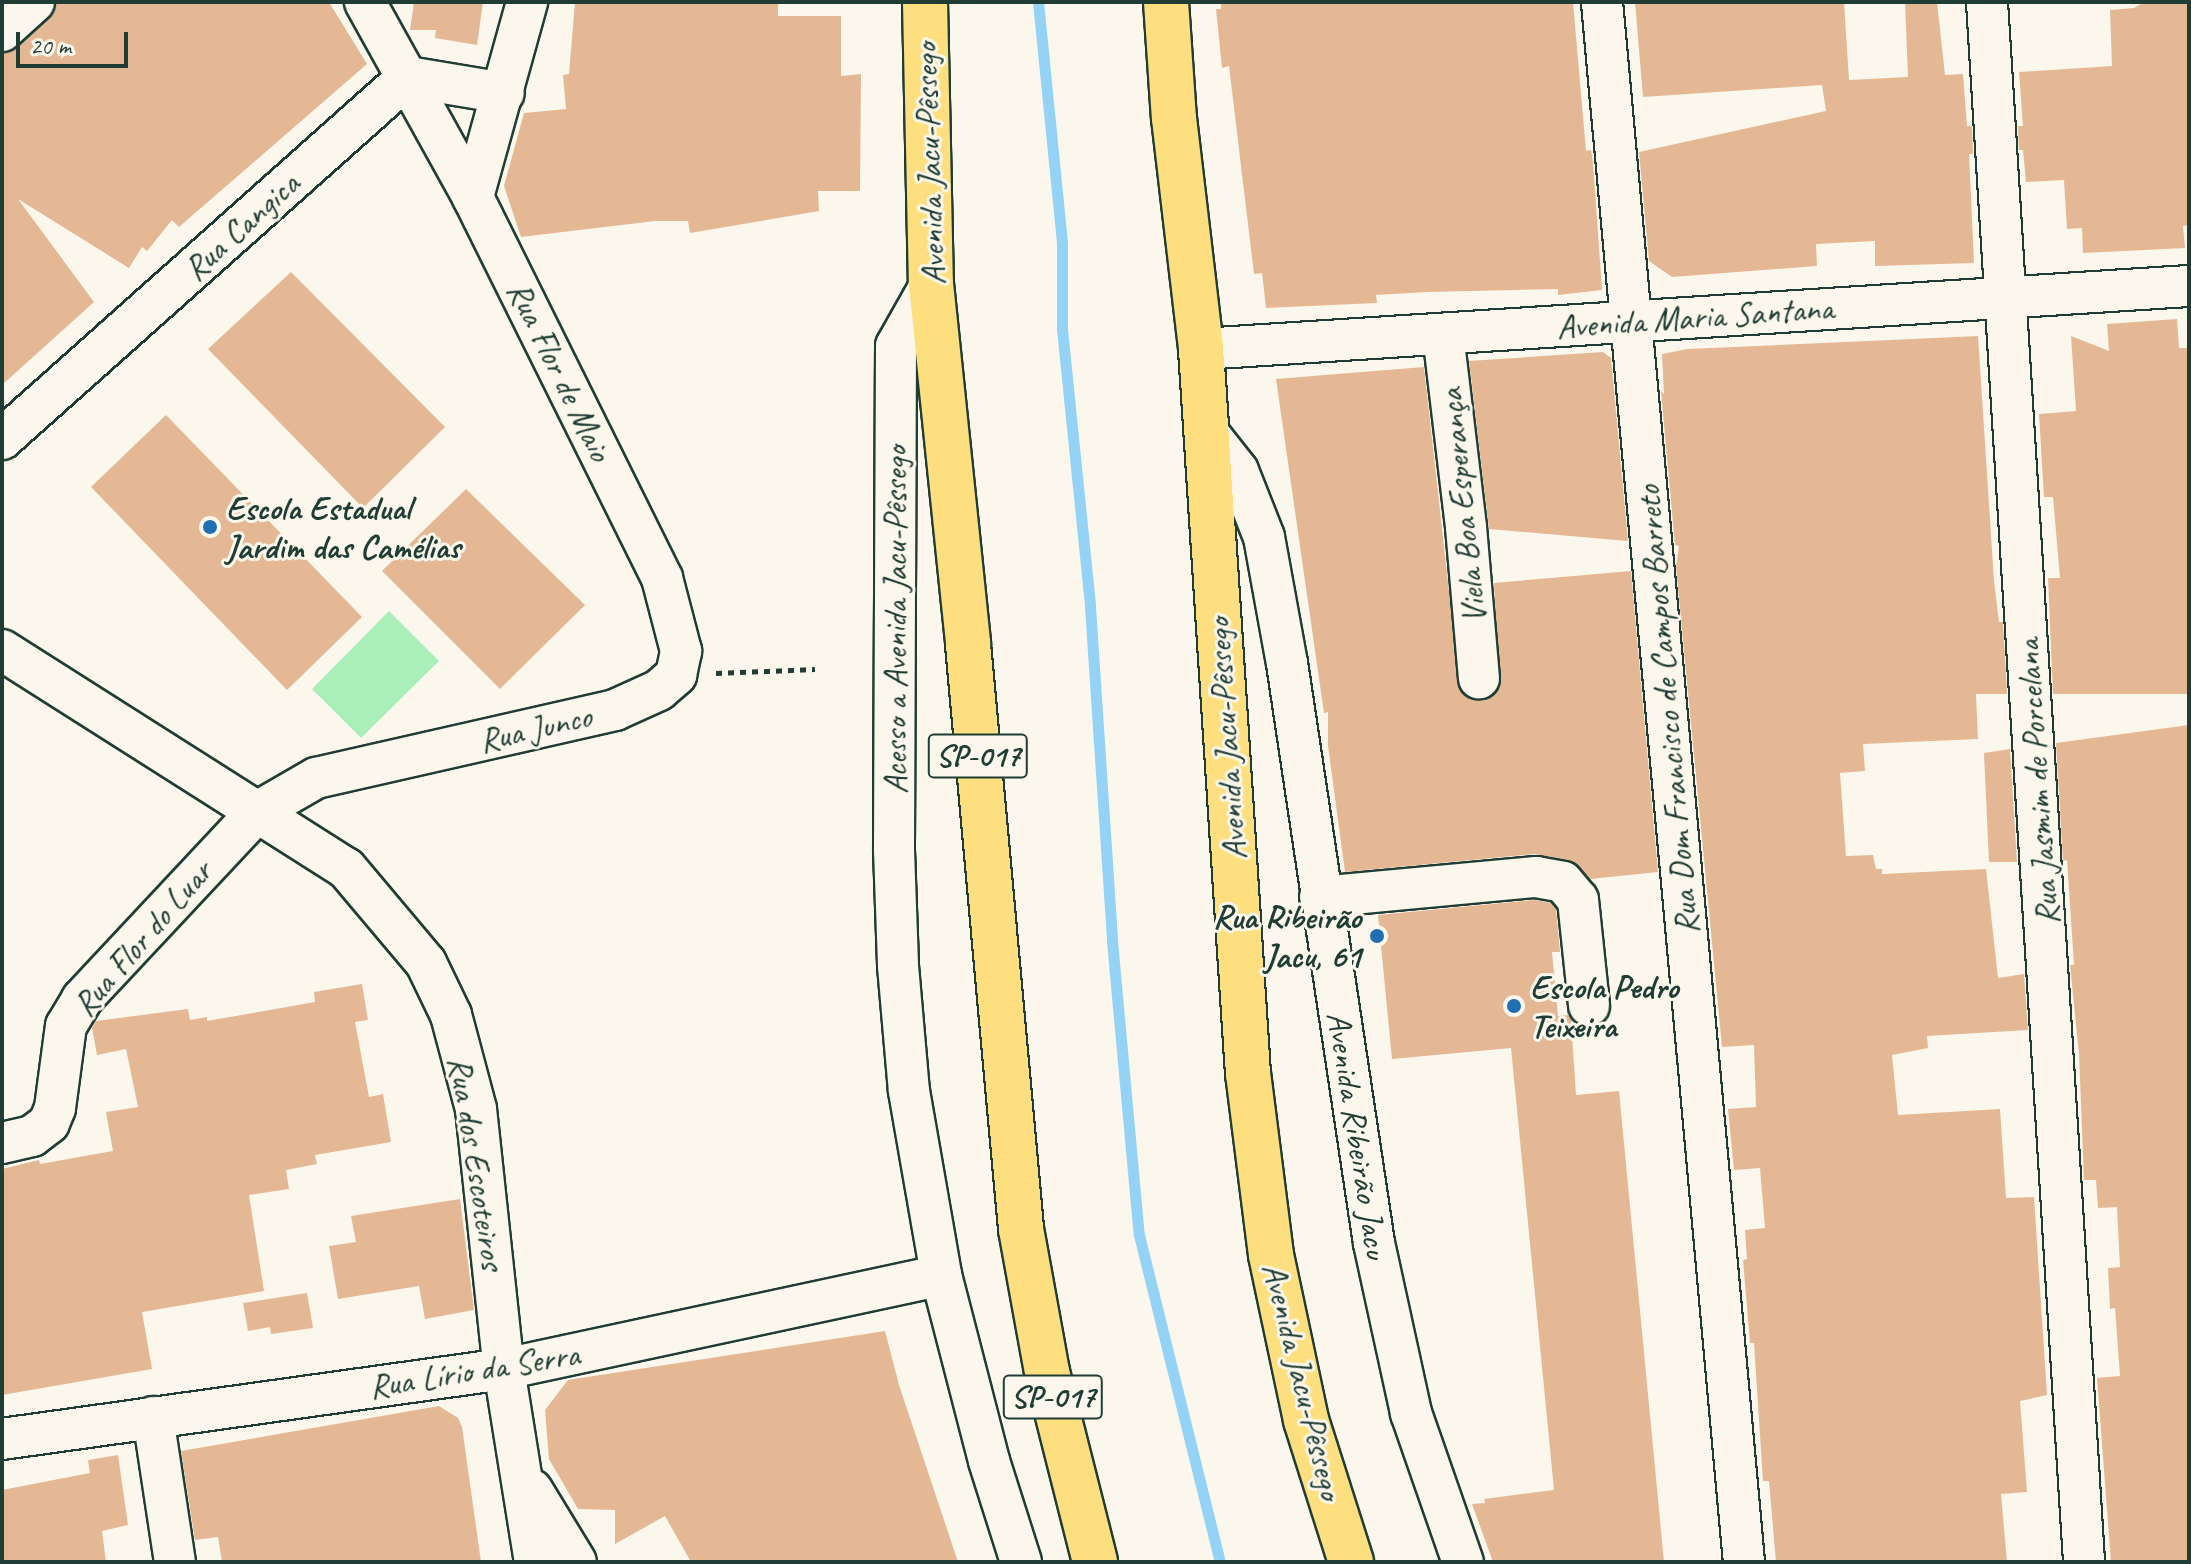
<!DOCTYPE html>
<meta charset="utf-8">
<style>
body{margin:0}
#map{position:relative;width:2191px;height:1564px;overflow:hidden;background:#fbf7ec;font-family:Caveat,sans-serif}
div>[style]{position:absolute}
.green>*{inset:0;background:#aaefba}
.stream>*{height:11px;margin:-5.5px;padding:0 5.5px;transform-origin:5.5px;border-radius:5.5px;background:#94d3f5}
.building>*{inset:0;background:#e5b895}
.path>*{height:5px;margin-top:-2.5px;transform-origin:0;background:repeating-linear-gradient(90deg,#1f3d34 0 6px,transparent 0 12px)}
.roads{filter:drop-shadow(2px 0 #1f3d34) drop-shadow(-2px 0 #1f3d34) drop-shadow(0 2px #1f3d34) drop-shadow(0 -2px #1f3d34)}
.minor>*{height:40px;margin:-20px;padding:0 20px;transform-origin:20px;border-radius:20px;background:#fbf7ec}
.highway>*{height:44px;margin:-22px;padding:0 22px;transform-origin:22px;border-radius:22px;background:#fedf80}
.dots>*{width:22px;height:22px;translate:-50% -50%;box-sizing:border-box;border:4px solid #fbf7ec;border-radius:50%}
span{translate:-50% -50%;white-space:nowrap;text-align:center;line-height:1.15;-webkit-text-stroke:6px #fbf7ec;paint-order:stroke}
.shield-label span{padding:2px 6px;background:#fbf7ec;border:2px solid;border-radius:6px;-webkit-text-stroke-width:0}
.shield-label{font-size:32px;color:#1f3d34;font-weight:700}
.street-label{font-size:34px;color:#1f3d34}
.poi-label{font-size:34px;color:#1f3d34;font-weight:700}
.left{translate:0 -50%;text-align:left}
.right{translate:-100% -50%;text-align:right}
.frame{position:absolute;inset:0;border:4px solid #1f3d34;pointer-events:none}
.scale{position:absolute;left:16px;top:32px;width:112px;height:36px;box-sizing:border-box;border:4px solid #1f3d34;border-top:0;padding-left:10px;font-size:24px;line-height:28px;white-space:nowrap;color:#1f3d34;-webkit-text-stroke:6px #fbf7ec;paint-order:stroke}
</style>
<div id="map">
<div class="green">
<div style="clip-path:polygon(389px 611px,439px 661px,361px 738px,312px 689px)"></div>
</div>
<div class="stream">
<div style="left:1038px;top:2px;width:242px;rotate:84.3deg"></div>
<div style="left:1062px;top:243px;width:86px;rotate:90deg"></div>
<div style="left:1062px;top:329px;width:279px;rotate:84.2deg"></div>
<div style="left:1090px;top:607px;width:335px;rotate:86.2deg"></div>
<div style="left:1112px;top:941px;width:295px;rotate:84.8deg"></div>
<div style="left:1139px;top:1235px;width:337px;rotate:76.1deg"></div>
</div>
<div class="building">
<div style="clip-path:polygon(56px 2px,329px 2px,367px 64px,179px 227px,172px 220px,147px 251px,142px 247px,129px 268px,18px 199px,94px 302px,2px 385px,2px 53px,17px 48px,49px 19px)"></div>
<div style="clip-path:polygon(414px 2px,483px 2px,477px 45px,435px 38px,436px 30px,410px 30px)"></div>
<div style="clip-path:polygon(575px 2px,778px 2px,778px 16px,841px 16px,841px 76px,861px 74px,860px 191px,818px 191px,819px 211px,690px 233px,688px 221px,655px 221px,521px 237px,504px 186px,524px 113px,566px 109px,563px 75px,569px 74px)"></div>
<div style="clip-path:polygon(1221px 2px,1573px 2px,1586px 151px,1591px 150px,1593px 162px,1602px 290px,1558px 295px,1558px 289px,1427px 292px,1376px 295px,1377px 303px,1266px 308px,1262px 273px,1254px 274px,1229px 66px,1222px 68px,1216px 9px,1221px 9px)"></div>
<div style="clip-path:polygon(1635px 2px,1844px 2px,1849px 80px,1908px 77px,1905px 2px,1937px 2px,1945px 75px,1963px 74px,1967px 126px,1972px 126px,1973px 154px,1969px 154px,1974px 263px,1875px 266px,1875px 241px,1816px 244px,1817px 266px,1672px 277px,1649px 261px,1639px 152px,1826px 111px,1822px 85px,1643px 97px)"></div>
<div style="clip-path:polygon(2144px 2px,2189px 2px,2189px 225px,2183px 226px,2185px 248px,2083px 253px,2082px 228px,2067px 229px,2064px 180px,2026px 182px,2023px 150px,2019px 150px,2018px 126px,2023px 126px,2019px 72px,2112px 66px,2110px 10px,2134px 8px)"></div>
<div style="clip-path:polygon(291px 272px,445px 427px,363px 508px,208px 349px)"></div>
<div style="clip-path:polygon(2177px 319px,2179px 348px,2189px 348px,2189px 694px,2053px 694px,2048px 578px,2060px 578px,2053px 497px,2044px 497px,2039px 414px,2076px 411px,2071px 336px,2109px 351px,2107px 324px)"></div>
<div style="clip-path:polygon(1978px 336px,1994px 581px,1999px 622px,2003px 622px,2007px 694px,1976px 694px,1978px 739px,1863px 744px,1865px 771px,1840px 773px,1846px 856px,1873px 855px,1876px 869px,1882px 869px,1882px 874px,1986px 869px,1998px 978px,2024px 974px,2028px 1030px,1927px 1036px,1928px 1048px,1892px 1055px,1898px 1115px,2000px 1109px,2006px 1198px,2034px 1197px,2047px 1395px,2020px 1401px,2027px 1492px,2001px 1494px,2007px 1562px,1776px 1562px,1769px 1481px,1763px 1481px,1754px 1343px,1750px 1343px,1743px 1260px,1747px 1259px,1745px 1230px,1765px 1228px,1760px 1168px,1734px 1170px,1728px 1109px,1756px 1107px,1754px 1045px,1722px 1047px,1676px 567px,1679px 546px,1675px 545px,1661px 391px,1664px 394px,1662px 354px,1688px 349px)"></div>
<div style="clip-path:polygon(1603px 352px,1611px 358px,1628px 541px,1489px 529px,1469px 361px)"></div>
<div style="clip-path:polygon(1424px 367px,1460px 690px,1469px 698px,1480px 701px,1493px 696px,1500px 687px,1494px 583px,1631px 571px,1658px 872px,1590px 879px,1568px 860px,1534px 854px,1345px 872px,1328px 746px,1328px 712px,1324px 713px,1276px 379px)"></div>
<div style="clip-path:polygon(166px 415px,362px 617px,287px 690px,91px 487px)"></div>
<div style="clip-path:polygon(466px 489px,585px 605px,500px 689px,382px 571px)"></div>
<div style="clip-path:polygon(2189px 725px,2189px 1562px,2111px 1562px,2097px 1378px,2120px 1376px,2115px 1308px,2110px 1309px,2108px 1268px,2120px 1267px,2117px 1207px,2098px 1208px,2096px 1180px,2084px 1180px,2079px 1054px,2070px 965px,2074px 965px,2067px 860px,2063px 861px,2056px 743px)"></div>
<div style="clip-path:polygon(2010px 749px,2017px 862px,1989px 862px,1984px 753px)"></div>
<div style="clip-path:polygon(1535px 900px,1551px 903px,1556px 909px,1560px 952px,1552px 952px,1558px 1016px,1569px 1015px,1571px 1019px,1576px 1095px,1619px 1091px,1664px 1562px,1493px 1562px,1472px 1504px,1485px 1503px,1484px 1499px,1554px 1490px,1511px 1048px,1392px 1059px,1378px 915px)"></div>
<div style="clip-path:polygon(362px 984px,368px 1020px,355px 1022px,369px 1097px,383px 1094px,391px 1142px,315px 1155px,317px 1164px,286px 1170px,289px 1189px,249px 1195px,264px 1291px,142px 1312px,152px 1369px,2px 1395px,2px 1169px,39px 1160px,40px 1164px,113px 1151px,106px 1112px,138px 1107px,126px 1049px,97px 1055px,92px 1028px,96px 1021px,188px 1009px,190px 1020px,207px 1017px,207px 1021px,315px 1002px,314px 992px)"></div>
<div style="clip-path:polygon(460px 1199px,474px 1310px,425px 1319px,419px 1286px,338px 1299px,329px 1246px,356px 1242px,351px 1216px)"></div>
<div style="clip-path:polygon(307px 1293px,313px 1328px,271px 1334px,270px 1327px,248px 1331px,243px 1303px)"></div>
<div style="clip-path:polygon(885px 1331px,899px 1385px,958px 1562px,691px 1562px,665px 1516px,615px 1544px,615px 1510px,578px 1509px,549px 1459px,545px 1410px,568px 1380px)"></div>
<div style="clip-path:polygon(439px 1406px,458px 1418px,462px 1427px,481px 1562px,222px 1562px,218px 1537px,195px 1540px,181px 1451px)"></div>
<div style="clip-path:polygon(118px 1455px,128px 1525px,102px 1531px,106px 1562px,2px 1562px,2px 1490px,90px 1473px,88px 1460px)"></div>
</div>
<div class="path">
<div style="left:716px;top:673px;width:99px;rotate:-2.3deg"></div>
</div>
<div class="roads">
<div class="minor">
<div style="left:1602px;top:2px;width:1566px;rotate:84.8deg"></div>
<div style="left:1987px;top:2px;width:1563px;rotate:86.44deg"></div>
<div style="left:2px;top:31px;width:43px;rotate:-42.2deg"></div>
<div style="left:473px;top:197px;width:202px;rotate:-74.5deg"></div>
<div style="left:931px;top:284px;width:71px;rotate:119.4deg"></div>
<div style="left:896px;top:346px;width:504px;rotate:90.23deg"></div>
<div style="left:894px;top:850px;width:116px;rotate:88deg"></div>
<div style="left:898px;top:966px;width:125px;rotate:85deg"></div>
<div style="left:909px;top:1091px;width:187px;rotate:80.1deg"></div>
<div style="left:941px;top:1275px;width:192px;rotate:75.5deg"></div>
<div style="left:989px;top:1461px;width:106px;rotate:72.4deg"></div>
<div style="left:1443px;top:334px;width:194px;rotate:83.2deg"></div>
<div style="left:1466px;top:527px;width:152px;rotate:85.1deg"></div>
<div style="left:1201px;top:349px;width:990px;rotate:-3.65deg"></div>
<div style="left:1205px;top:429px;width:53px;rotate:51.8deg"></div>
<div style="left:1238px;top:471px;width:71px;rotate:68.5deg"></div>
<div style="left:1264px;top:537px;width:128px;rotate:79.7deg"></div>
<div style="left:1287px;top:663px;width:586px;rotate:81.47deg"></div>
<div style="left:1374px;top:1243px;width:174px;rotate:77.7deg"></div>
<div style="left:1411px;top:1413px;width:158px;rotate:70.8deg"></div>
<div style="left:2px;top:439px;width:544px;rotate:-41.72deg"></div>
<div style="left:408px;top:77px;width:97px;rotate:9.5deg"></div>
<div style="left:2px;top:650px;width:407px;rotate:32.4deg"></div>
<div style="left:346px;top:868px;width:124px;rotate:49.9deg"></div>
<div style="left:426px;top:963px;width:58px;rotate:64.3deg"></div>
<div style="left:451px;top:1015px;width:97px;rotate:75.1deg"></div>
<div style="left:476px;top:1109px;width:262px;rotate:83.9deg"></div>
<div style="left:504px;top:1369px;width:195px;rotate:80.9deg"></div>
<div style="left:1320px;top:897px;width:217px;rotate:-5.3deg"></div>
<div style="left:1536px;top:877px;width:27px;rotate:10deg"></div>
<div style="left:1563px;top:882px;width:23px;rotate:50deg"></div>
<div style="left:1578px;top:900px;width:106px;rotate:84deg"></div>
<div style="left:2px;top:1143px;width:31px;rotate:-13deg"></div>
<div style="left:32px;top:1136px;width:21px;rotate:-37deg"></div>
<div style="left:49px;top:1123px;width:16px;rotate:-68deg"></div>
<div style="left:55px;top:1108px;width:83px;rotate:-82.4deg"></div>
<div style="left:66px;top:1026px;width:31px;rotate:-59deg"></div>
<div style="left:82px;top:999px;width:256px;rotate:-46.9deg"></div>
<div style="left:257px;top:812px;width:68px;rotate:-30deg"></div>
<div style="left:316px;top:778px;width:307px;rotate:-12.8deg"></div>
<div style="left:615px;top:710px;width:48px;rotate:-24.4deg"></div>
<div style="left:659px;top:690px;width:23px;rotate:-41deg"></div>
<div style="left:676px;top:675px;width:25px;rotate:-78deg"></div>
<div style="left:681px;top:651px;width:75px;rotate:-104.6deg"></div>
<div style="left:662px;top:578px;width:425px;rotate:-116.4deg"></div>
<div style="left:473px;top:197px;width:223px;rotate:-119deg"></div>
<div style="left:153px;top:1417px;width:147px;rotate:81.4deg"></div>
<div style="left:2px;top:1439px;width:507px;rotate:-7.94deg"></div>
<div style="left:504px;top:1369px;width:447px;rotate:-12.1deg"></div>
<div style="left:532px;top:1490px;width:84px;rotate:58.6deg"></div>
</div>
<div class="highway">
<div style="left:925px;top:2px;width:282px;rotate:88.8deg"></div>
<div style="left:931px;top:284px;width:362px;rotate:84.1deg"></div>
<div style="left:968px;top:644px;width:587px;rotate:84.82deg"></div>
<div style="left:1021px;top:1229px;width:145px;rotate:79.7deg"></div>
<div style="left:1047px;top:1372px;width:196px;rotate:75.8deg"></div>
<div style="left:1166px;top:2px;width:116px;rotate:86.1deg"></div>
<div style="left:1174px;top:118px;width:233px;rotate:83.3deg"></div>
<div style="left:1201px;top:349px;width:726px;rotate:86.29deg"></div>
<div style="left:1248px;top:1073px;width:183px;rotate:82.8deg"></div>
<div style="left:1271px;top:1255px;width:169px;rotate:78deg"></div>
<div style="left:1306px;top:1420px;width:149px;rotate:72.4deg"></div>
</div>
</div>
<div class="dots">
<div style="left:210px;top:527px;background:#1f6fb2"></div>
<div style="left:1377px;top:936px;background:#1f6fb2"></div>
<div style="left:1514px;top:1006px;background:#1f6fb2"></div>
</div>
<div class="shield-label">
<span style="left:978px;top:756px">SP-017</span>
<span style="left:1053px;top:1397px">SP-017</span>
</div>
<div class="street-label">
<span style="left:929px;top:164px;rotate:-92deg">Avenida Jacu-Pêssego</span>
<span style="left:241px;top:226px;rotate:-42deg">Rua Cangica</span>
<span style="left:1695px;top:317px;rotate:-4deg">Avenida Maria Santana</span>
<span style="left:560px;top:371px;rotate:64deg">Rua Flor de Maio</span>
<span style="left:1462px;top:506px;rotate:-96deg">Viela Boa Esperança</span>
<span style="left:895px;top:620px;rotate:-90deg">Acesso a Avenida Jacu-Pêssego</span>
<span style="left:1667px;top:710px;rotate:-95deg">Rua Dom Francisco de Campos Barreto</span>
<span style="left:535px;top:728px;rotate:-13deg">Rua Junco</span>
<span style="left:1226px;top:739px;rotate:-94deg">Avenida Jacu-Pêssego</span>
<span style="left:2037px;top:782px;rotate:-94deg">Rua Jasmim de Porcelana</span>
<span style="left:142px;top:938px;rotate:-49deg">Rua Flor do Luar</span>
<span style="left:1358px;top:1135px;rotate:81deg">Avenida Ribeirão Jacu</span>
<span style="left:477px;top:1163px;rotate:81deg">Rua dos Escoteiros</span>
<span style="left:474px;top:1370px;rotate:-9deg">Rua Lírio da Serra</span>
<span style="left:1303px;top:1381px;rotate:76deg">Avenida Jacu-Pêssego</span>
</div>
<div class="poi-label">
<span class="left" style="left:226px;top:527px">Escola Estadual<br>Jardim das Camélias</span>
<span class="right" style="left:1361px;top:936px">Rua Ribeirão<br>Jacu, 61</span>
<span class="left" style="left:1530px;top:1006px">Escola Pedro<br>Teixeira</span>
</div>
<div class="frame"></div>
<div class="scale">20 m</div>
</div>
